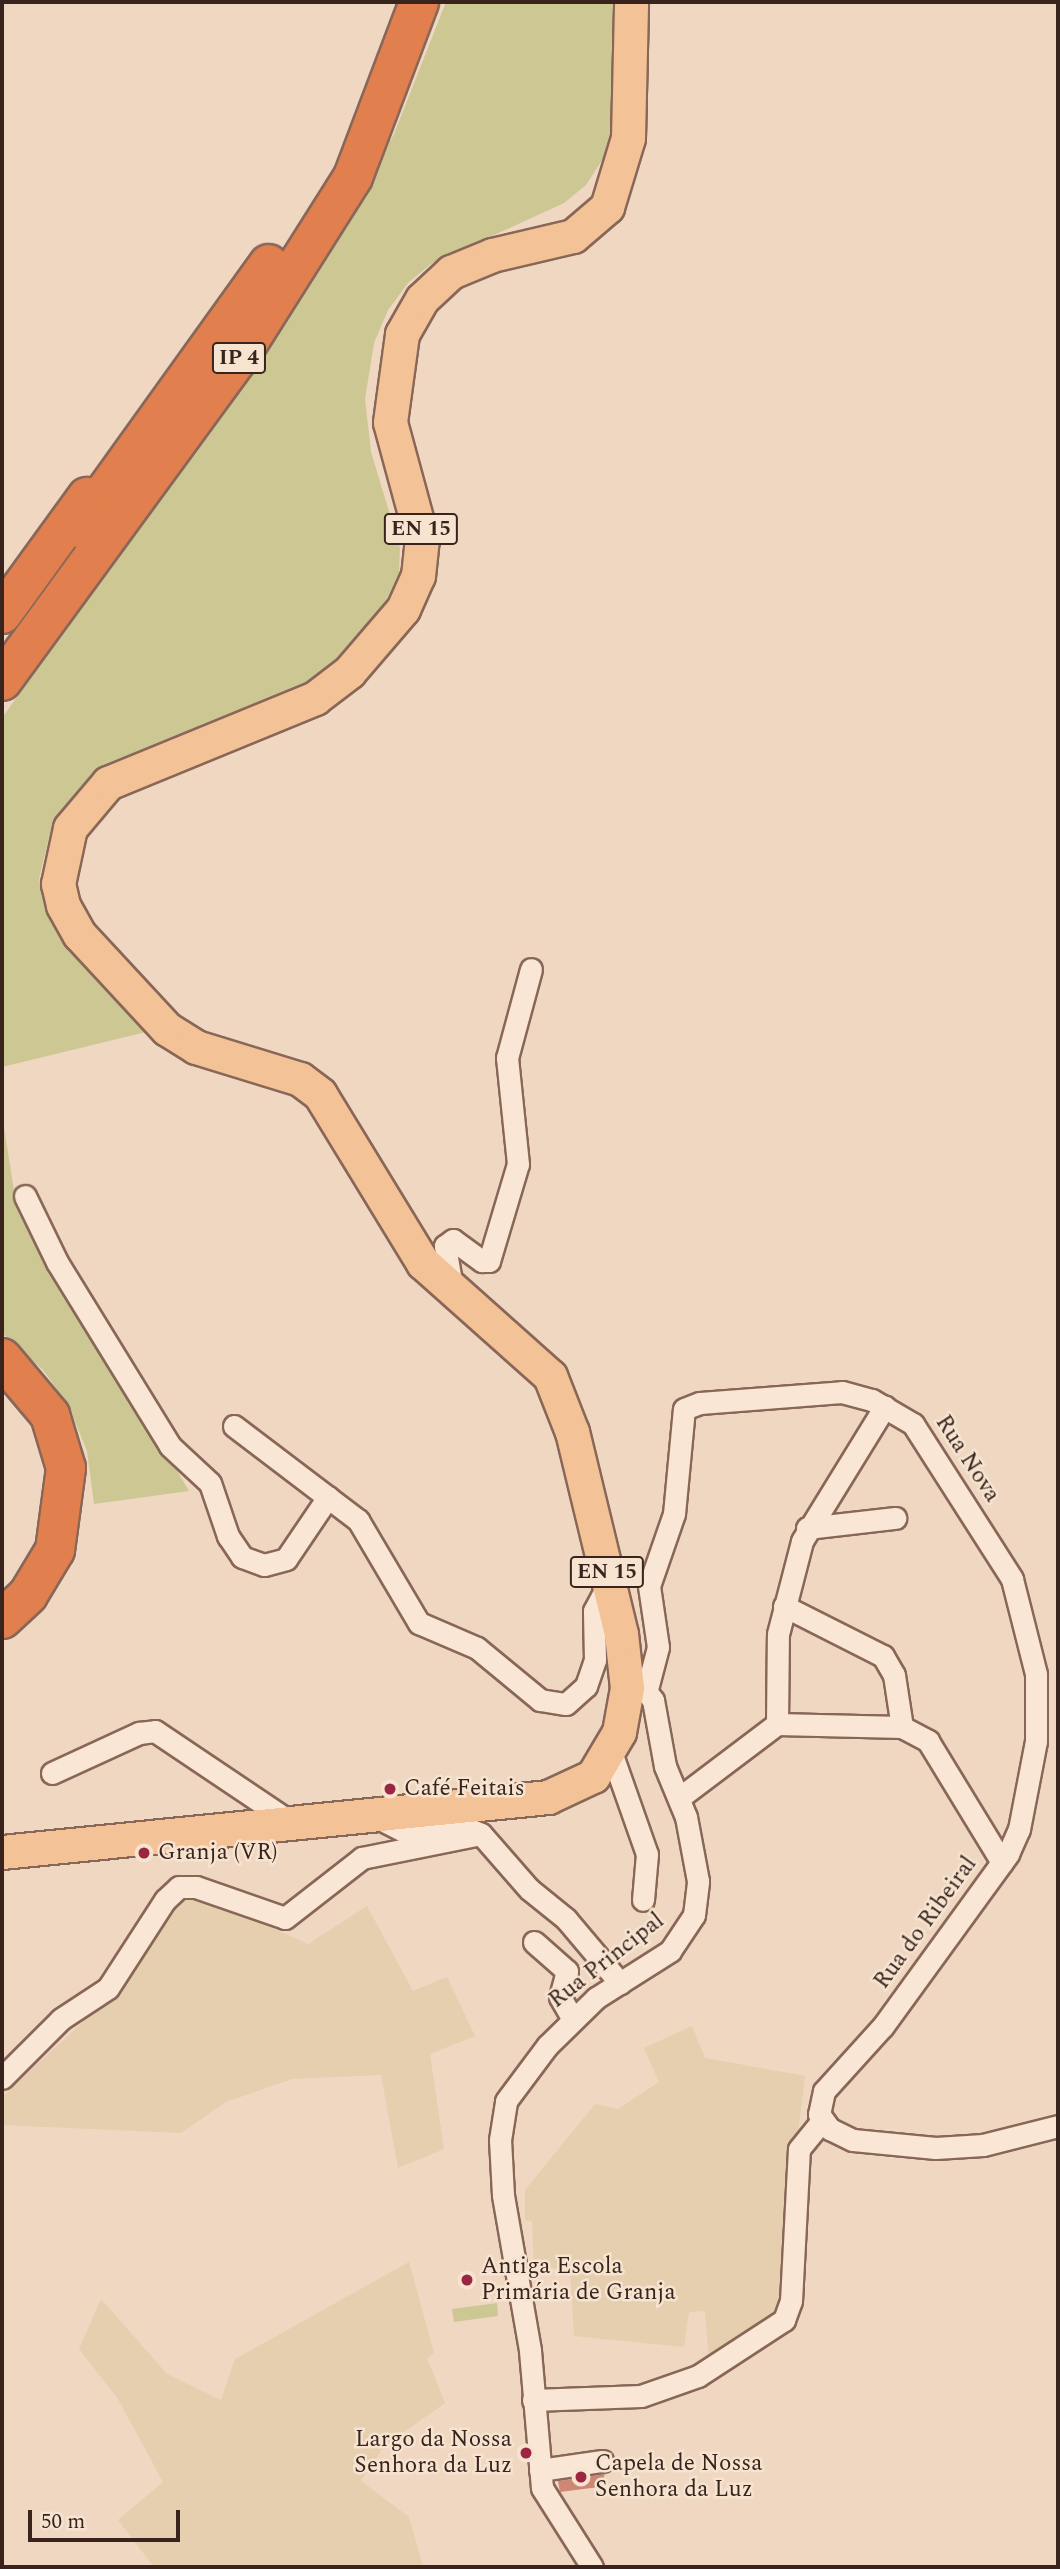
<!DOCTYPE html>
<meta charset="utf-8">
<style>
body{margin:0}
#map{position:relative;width:1060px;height:2569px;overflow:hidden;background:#efd7c1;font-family:Spectral,serif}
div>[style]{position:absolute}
.farmland>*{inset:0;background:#e5cfae}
.green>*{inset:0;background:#cdc794}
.building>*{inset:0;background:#ce8675}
.roads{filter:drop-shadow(2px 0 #896758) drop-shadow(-2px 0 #896758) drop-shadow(0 2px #896758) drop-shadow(0 -2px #896758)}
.street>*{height:21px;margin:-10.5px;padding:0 10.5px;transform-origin:10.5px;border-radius:10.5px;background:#fae6d4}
.primary>*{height:33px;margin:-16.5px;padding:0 16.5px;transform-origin:16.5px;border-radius:16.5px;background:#f4c297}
.highway>*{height:38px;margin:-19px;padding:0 19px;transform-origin:19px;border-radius:19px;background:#e17f4e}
.dots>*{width:19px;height:19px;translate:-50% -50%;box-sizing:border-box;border:4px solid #f6e3d0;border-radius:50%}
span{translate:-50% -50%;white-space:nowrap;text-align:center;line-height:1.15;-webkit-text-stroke:5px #f6e3d0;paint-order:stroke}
.shield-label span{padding:2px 5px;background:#f6e3d0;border:2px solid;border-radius:5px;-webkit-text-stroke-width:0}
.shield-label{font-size:21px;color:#38241d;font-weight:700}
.street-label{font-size:23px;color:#38241d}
.poi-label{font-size:23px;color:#38241d}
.left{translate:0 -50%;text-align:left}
.right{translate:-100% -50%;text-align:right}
.frame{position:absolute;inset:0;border:4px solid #38241d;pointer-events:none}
.scale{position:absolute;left:28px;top:2510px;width:152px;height:32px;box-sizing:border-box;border:4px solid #38241d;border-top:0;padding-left:9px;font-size:21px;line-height:24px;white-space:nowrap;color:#38241d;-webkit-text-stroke:5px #f6e3d0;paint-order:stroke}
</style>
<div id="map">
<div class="farmland">
<div style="clip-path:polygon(195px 1894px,308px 1944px,367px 1906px,413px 1991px,447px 1977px,475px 2036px,430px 2054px,444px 2149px,398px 2168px,381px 2075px,292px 2079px,226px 2102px,181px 2133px,2px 2125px,2px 2097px,100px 2006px,180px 1895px)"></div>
<div style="clip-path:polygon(692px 2026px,705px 2058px,805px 2076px,791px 2190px,787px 2308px,709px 2361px,705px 2311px,689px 2312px,684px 2347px,574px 2336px,570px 2268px,534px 2268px,532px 2221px,525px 2220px,525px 2190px,595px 2104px,618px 2109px,659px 2082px,644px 2048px)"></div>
<div style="clip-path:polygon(409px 2262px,434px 2353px,427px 2358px,445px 2403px,384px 2446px,361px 2481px,409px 2517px,423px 2567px,154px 2567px,118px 2520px,163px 2482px,118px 2399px,79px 2349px,101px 2299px,167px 2374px,221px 2400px,235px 2359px)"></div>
</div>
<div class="green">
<div style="clip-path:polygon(446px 2px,616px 2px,615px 121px,608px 151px,586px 185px,564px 203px,431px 264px,408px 283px,388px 310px,374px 343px,365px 399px,371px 452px,400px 548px,399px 573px,381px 611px,320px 681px,85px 786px,51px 829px,39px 879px,51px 920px,150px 1031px,2px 1067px,2px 718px,312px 281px,394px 134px)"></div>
<div style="clip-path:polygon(2px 1115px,15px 1197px,189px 1491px,94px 1504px,87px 1451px,68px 1405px,43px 1370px,2px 1333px)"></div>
<div style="clip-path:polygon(497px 2303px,498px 2316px,454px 2322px,452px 2309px)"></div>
</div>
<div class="building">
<div style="clip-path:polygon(605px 2474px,599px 2487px,560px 2492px,558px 2481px)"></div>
</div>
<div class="roads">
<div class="street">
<div style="left:25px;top:1196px;width:73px;rotate:64.1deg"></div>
<div style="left:57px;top:1262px;width:216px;rotate:58.4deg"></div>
<div style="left:170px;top:1446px;width:54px;rotate:42.8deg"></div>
<div style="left:210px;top:1483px;width:56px;rotate:71.2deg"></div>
<div style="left:228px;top:1536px;width:25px;rotate:56deg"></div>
<div style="left:242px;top:1557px;width:23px;rotate:20deg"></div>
<div style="left:264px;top:1565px;width:23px;rotate:-15deg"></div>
<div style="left:286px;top:1559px;width:75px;rotate:-55.9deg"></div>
<div style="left:452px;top:1287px;width:42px;rotate:-99.7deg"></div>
<div style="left:445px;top:1246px;width:10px;rotate:-37deg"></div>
<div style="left:453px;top:1240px;width:36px;rotate:36deg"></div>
<div style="left:482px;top:1261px;width:7px"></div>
<div style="left:489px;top:1261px;width:101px;rotate:-73.4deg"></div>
<div style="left:518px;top:1164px;width:107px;rotate:-95.9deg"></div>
<div style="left:507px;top:1058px;width:92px;rotate:-74.9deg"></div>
<div style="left:234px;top:1426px;width:156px;rotate:37.2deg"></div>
<div style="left:358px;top:1520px;width:120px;rotate:59.4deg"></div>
<div style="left:419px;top:1623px;width:63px;rotate:23.3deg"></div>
<div style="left:477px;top:1648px;width:82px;rotate:39.5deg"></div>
<div style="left:540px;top:1700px;width:26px;rotate:9deg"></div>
<div style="left:566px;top:1704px;width:27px;rotate:-42deg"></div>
<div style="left:586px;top:1686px;width:28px;rotate:-71deg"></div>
<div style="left:595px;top:1660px;width:49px;rotate:-91.2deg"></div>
<div style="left:594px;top:1611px;width:34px;rotate:-62deg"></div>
<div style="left:807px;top:1528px;width:89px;rotate:-6.5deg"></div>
<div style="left:784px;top:1606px;width:111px;rotate:26.8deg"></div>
<div style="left:883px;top:1656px;width:22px;rotate:60deg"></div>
<div style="left:894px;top:1675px;width:53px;rotate:81.3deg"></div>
<div style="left:647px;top:1689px;width:43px;rotate:-75.3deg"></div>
<div style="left:658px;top:1647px;width:62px;rotate:-98.4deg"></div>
<div style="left:649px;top:1586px;width:76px;rotate:-70.9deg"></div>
<div style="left:674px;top:1514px;width:105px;rotate:-84.6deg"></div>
<div style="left:684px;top:1409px;width:17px;rotate:-21deg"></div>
<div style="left:700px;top:1403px;width:142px;rotate:-4.4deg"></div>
<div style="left:842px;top:1392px;width:31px;rotate:15deg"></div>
<div style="left:872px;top:1400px;width:48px;rotate:30.3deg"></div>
<div style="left:913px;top:1424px;width:184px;rotate:57.4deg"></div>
<div style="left:1012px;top:1579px;width:98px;rotate:75.8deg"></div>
<div style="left:1036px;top:1674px;width:67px;rotate:90deg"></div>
<div style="left:1036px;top:1741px;width:90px;rotate:100.9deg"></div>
<div style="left:1019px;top:1829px;width:27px;rotate:114deg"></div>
<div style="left:1008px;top:1854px;width:213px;rotate:126deg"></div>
<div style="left:883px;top:2026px;width:88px;rotate:132.2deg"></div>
<div style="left:824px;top:2091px;width:24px;rotate:102deg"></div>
<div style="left:819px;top:2114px;width:19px;rotate:54deg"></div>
<div style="left:830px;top:2129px;width:25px;rotate:26deg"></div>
<div style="left:853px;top:2140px;width:83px;rotate:5.5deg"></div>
<div style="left:936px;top:2148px;width:47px;rotate:-3.7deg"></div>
<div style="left:983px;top:2145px;width:77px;rotate:-14.2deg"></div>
<div style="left:777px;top:1724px;width:90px;rotate:-89.4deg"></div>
<div style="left:778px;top:1634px;width:96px;rotate:-75.5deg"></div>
<div style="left:802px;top:1541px;width:158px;rotate:-58.4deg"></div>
<div style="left:611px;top:1752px;width:108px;rotate:70.6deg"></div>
<div style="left:647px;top:1854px;width:46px;rotate:95deg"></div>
<div style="left:52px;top:1773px;width:96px;rotate:-24.7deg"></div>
<div style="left:139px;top:1733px;width:16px;rotate:-7deg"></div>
<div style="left:155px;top:1731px;width:165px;rotate:33.9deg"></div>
<div style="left:679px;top:1798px;width:123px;rotate:-37.1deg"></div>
<div style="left:777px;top:1724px;width:125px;rotate:1.4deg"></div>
<div style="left:902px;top:1727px;width:30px;rotate:28deg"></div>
<div style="left:928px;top:1741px;width:142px;rotate:58.6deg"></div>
<div style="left:372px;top:1815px;width:39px;rotate:27deg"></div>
<div style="left:407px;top:1833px;width:60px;rotate:-4.8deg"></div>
<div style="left:467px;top:1828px;width:15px;rotate:23deg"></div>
<div style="left:481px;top:1834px;width:73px;rotate:48.9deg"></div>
<div style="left:529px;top:1889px;width:48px;rotate:39deg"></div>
<div style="left:566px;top:1919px;width:84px;rotate:49.8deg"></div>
<div style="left:534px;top:1942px;width:44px;rotate:41.3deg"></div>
<div style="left:567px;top:1971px;width:27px;rotate:105deg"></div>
<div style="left:560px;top:1997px;width:24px;rotate:60deg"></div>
<div style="left:2px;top:2078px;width:83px;rotate:-45deg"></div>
<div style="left:61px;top:2019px;width:56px;rotate:-33.4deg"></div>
<div style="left:108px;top:1988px;width:105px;rotate:-57.1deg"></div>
<div style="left:165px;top:1900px;width:19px;rotate:-43deg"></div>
<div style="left:179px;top:1887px;width:17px"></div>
<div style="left:196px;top:1887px;width:94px;rotate:19.2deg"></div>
<div style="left:285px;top:1918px;width:98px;rotate:-37.9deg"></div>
<div style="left:362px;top:1858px;width:121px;rotate:-11.4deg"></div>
<div style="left:533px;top:2400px;width:108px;rotate:-2.1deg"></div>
<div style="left:641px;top:2396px;width:60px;rotate:-19.3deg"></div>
<div style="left:698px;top:2376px;width:103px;rotate:-33.1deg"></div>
<div style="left:784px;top:2320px;width:20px;rotate:-70deg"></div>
<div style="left:791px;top:2301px;width:152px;rotate:-87deg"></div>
<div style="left:799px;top:2149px;width:36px;rotate:-51deg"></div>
<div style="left:540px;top:2470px;width:63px;rotate:-8.3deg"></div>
<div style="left:592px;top:2567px;width:93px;rotate:-122.3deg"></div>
<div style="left:542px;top:2488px;width:139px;rotate:-95deg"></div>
<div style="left:530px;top:2350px;width:157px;rotate:-99.9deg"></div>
<div style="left:503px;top:2195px;width:55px;rotate:-93.1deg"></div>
<div style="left:500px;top:2140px;width:39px;rotate:-81deg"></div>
<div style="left:506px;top:2101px;width:69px;rotate:-53.3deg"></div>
<div style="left:547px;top:2046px;width:69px;rotate:-44.4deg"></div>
<div style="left:596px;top:1998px;width:88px;rotate:-32.4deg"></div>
<div style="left:670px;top:1951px;width:43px;rotate:-56.3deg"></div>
<div style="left:694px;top:1915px;width:34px;rotate:-83deg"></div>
<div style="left:698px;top:1881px;width:65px;rotate:-100.6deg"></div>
<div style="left:686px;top:1817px;width:55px;rotate:-112.4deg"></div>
<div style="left:665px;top:1766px;width:67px;rotate:-100.3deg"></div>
<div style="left:653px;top:1700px;width:26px;rotate:-129deg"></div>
</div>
<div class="primary">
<div style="left:2px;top:1852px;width:549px;rotate:-5.75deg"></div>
<div style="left:548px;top:1797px;width:50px;rotate:-25deg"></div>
<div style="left:593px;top:1776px;width:51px;rotate:-59.4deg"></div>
<div style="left:619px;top:1732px;width:45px;rotate:-79.7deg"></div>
<div style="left:627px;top:1688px;width:54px;rotate:-96.3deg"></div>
<div style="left:621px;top:1634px;width:208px;rotate:-103.6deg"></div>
<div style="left:572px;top:1432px;width:60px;rotate:-111.4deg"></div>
<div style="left:550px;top:1376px;width:170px;rotate:-138.3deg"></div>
<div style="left:423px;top:1263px;width:198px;rotate:-121.4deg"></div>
<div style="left:320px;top:1094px;width:25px;rotate:-143deg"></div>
<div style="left:300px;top:1079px;width:109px;rotate:-162.9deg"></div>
<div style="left:196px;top:1047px;width:34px;rotate:-148deg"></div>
<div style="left:167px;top:1029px;width:129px;rotate:-132.8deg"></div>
<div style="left:79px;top:934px;width:33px;rotate:-119deg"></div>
<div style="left:63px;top:905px;width:22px;rotate:-103deg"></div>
<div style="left:58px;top:884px;width:57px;rotate:-77.9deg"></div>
<div style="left:70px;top:828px;width:59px;rotate:-49.8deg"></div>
<div style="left:108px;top:783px;width:224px;rotate:-22.3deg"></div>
<div style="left:315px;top:698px;width:43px;rotate:-37.4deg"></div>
<div style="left:349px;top:672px;width:83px;rotate:-49.4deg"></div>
<div style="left:403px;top:609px;width:36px;rotate:-66deg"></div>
<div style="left:418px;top:576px;width:36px;rotate:-84deg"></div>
<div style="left:422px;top:540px;width:122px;rotate:-105.2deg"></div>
<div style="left:390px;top:422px;width:89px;rotate:-82.2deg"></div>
<div style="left:402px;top:334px;width:40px;rotate:-60.3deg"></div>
<div style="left:422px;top:299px;width:40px;rotate:-43deg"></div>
<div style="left:451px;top:272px;width:44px;rotate:-22.5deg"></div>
<div style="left:492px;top:255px;width:83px;rotate:-13.2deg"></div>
<div style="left:573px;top:236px;width:45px;rotate:-40.5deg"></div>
<div style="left:607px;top:207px;width:72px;rotate:-73.1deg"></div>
<div style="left:628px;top:138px;width:136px;rotate:-88.7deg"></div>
</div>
<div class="highway">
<div style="left:79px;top:528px;width:325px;rotate:-54.3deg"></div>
<div style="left:2px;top:614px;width:145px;rotate:-54deg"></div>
<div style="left:2px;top:681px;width:399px;rotate:-53.8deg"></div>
<div style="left:238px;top:359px;width:215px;rotate:-57.7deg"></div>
<div style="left:353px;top:177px;width:187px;rotate:-69.3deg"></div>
<div style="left:2px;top:1358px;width:75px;rotate:49.9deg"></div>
<div style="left:50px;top:1415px;width:55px;rotate:73.2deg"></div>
<div style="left:66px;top:1468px;width:83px;rotate:97.6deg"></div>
<div style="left:55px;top:1550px;width:52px;rotate:121deg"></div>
<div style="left:28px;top:1595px;width:35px;rotate:137deg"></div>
</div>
</div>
<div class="dots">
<div style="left:390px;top:1789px;background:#9a2641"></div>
<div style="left:144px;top:1853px;background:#9a2641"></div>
<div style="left:467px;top:2280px;background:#9a2641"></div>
<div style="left:526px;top:2453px;background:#9a2641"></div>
<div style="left:581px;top:2477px;background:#9a2641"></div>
</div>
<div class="shield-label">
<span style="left:239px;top:358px">IP 4</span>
<span style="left:421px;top:529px">EN 15</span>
<span style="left:607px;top:1572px">EN 15</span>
</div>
<div class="street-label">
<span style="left:967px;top:1459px;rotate:57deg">Rua Nova</span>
<span style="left:926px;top:1923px;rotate:-54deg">Rua do Ribeiral</span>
<span style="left:607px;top:1961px;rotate:-38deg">Rua Principal</span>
</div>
<div class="poi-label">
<span class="left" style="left:404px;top:1789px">Café Feitais</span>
<span class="left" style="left:158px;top:1853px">Granja (VR)</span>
<span class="left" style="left:481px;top:2280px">Antiga Escola<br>Primária de Granja</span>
<span class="right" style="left:512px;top:2453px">Largo da Nossa<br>Senhora da Luz</span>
<span class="left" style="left:595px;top:2477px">Capela de Nossa<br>Senhora da Luz</span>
</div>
<div class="frame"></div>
<div class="scale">50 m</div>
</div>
